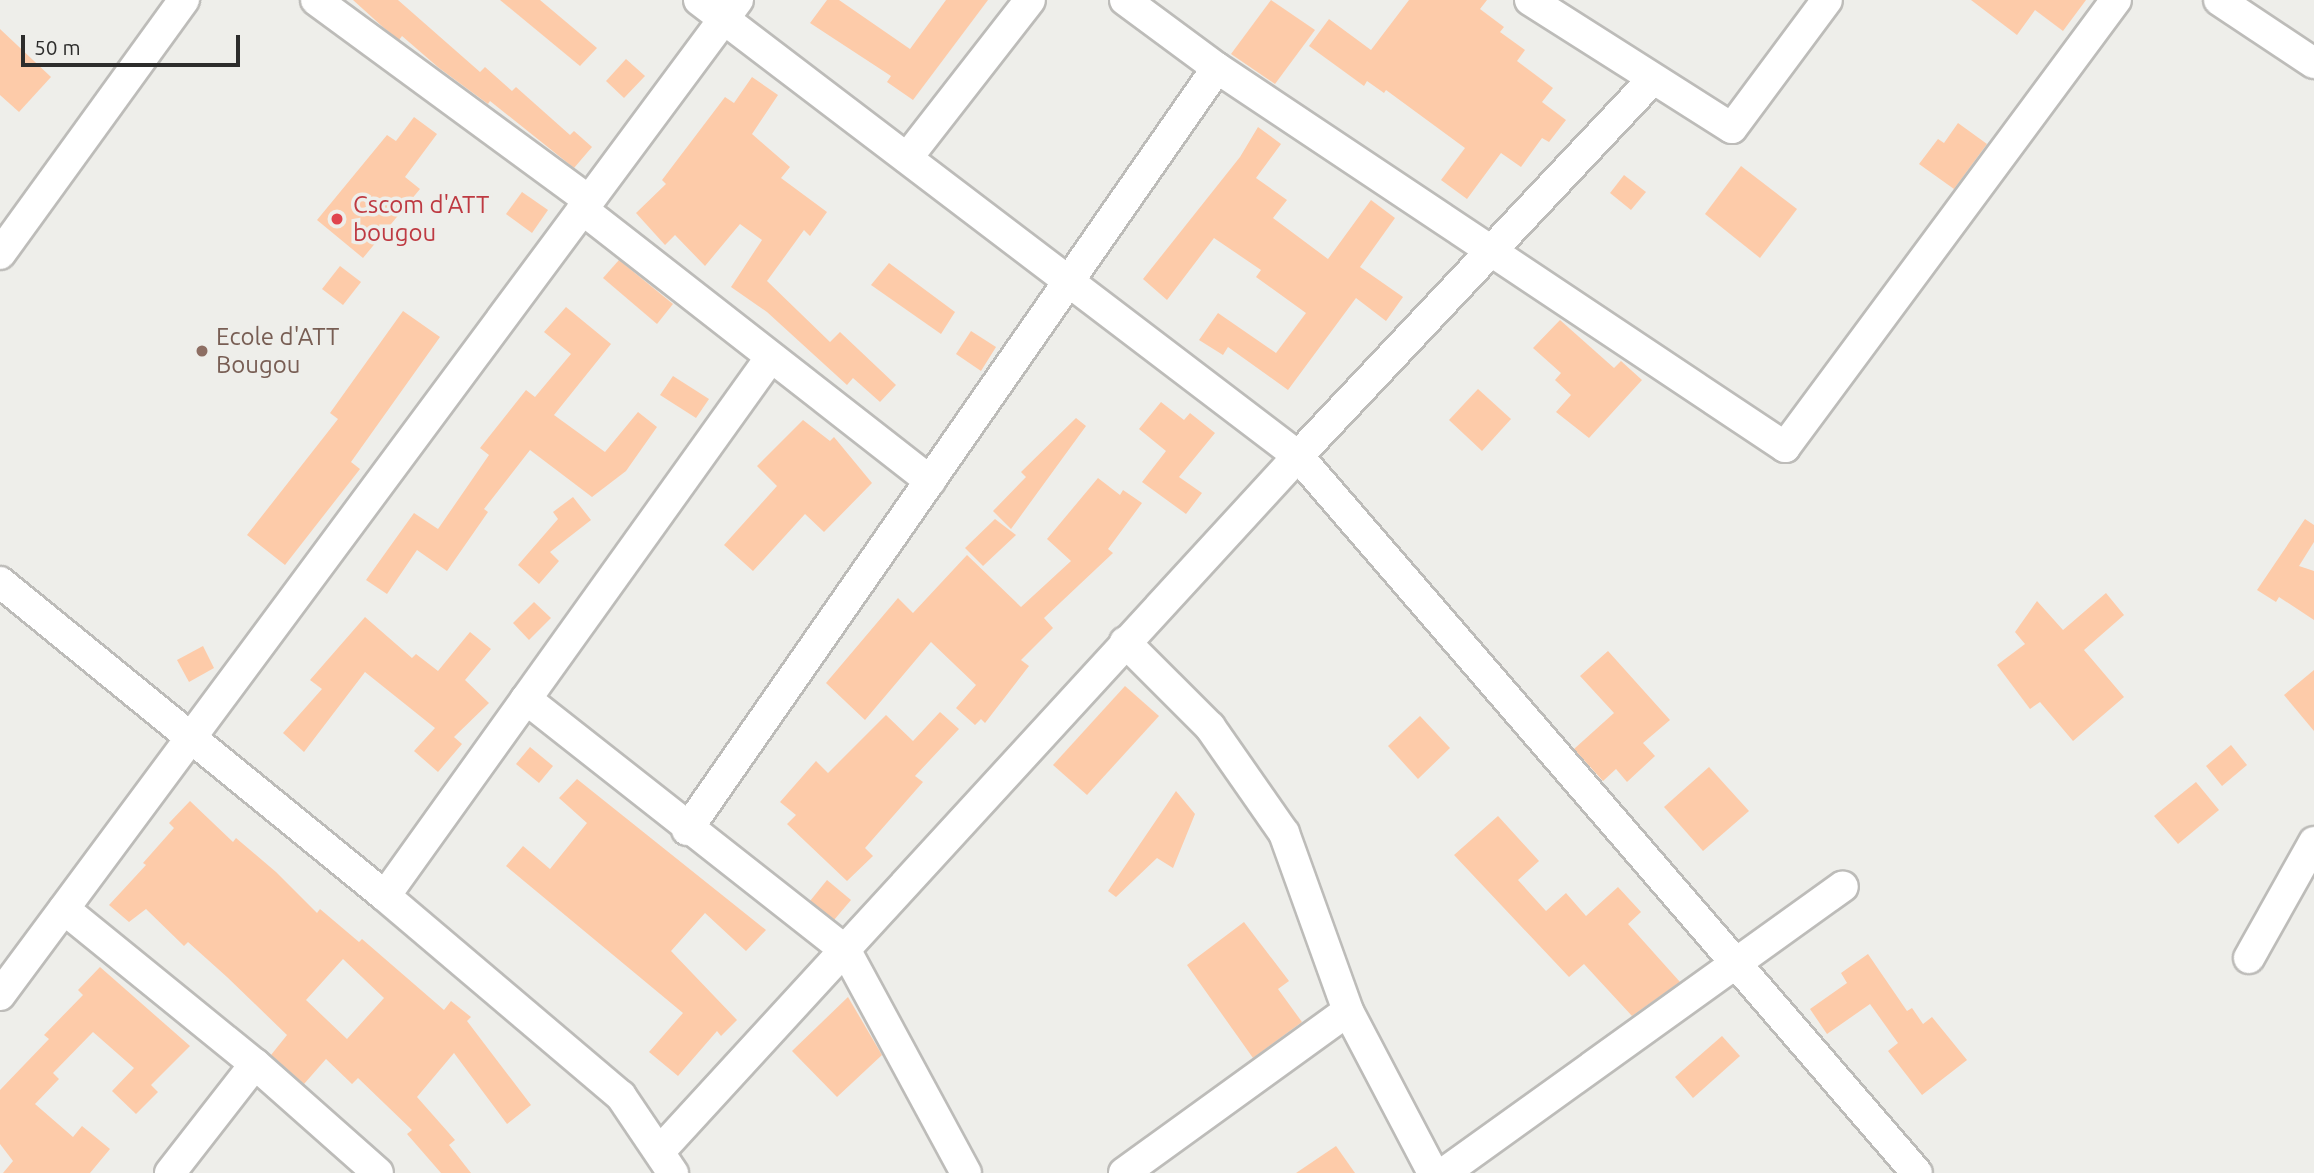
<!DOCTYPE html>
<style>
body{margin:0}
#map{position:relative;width:2314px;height:1173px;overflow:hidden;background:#eeeeea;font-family:Ubuntu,sans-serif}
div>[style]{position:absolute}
.building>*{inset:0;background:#fdcba9}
.roads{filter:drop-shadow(2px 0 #bdbcb9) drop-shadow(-2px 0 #bdbcb9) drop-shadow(0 2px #bdbcb9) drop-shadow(0 -2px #bdbcb9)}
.minor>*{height:30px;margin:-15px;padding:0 15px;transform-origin:15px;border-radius:15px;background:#fff}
.dots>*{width:19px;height:19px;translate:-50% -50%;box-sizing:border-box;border:4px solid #eeeeea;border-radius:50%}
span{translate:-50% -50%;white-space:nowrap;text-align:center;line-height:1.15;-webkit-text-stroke:7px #eeeeea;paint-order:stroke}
.health-label{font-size:24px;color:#be3a42}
.left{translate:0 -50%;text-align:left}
.education-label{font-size:24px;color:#785e54}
.scale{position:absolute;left:21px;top:35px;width:219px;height:32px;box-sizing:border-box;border:4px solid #2d2d2c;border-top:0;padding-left:9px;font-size:21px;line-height:24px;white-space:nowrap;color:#2d2d2c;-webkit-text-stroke:5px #eeeeea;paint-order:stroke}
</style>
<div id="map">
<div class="building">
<div style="clip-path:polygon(353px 0,398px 0,480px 72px,485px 67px,512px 91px,516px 87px,570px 135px,574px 131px,592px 147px,574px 168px,490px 101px,488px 104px,439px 68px,402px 36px,399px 40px,384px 28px)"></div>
<div style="clip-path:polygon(500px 0,540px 0,597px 48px,580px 66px)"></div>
<div style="clip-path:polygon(827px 0,839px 0,910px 49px,946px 0,988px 0,913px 100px,887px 82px,891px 76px,810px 23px)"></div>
<div style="clip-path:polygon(1271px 0,1315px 30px,1275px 84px,1231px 54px)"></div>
<div style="clip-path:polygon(1409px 0,1487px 0,1480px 9px,1504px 27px,1500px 32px,1525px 50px,1517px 61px,1553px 88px,1542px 102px,1566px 120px,1549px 142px,1542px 138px,1521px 167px,1501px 153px,1467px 199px,1441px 180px,1465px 148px,1386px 90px,1384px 93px,1367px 81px,1364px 86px,1309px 46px,1329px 19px,1371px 50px)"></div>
<div style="clip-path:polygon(1971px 0,2086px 0,2063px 31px,2035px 10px,2017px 35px)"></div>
<div style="clip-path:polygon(0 29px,51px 77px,19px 112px,0 95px)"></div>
<div style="clip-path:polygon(626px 59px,645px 76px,624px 98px,606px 81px)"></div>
<div style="clip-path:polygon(752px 77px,778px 95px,752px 134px,790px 167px,781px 178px,827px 212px,810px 236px,804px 230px,767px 281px,830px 342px,840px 332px,896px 385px,880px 402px,853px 378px,847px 385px,767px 312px,731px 287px,762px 240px,740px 224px,705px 266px,675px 235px,665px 245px,636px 213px,666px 184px,662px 180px,725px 97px,734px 103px)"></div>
<div style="clip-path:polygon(414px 117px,437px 134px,405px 177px,420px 189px,363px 258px,317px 220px,387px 135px,396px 141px)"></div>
<div style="clip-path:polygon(1958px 123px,1987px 144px,1954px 189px,1919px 164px,1938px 139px,1944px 143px)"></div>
<div style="clip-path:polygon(1258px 127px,1281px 144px,1256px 178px,1287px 200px,1273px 218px,1328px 259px,1371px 200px,1395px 218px,1360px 267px,1403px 297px,1386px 321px,1356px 298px,1288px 390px,1228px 347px,1223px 355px,1199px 340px,1218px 313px,1276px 353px,1306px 313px,1256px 277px,1261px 270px,1214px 238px,1167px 300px,1143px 279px,1240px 157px)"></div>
<div style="clip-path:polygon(1741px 166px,1797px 209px,1760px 258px,1705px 214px)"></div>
<div style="clip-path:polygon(1624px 175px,1646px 192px,1631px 210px,1610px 193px)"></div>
<div style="clip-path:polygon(522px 192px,548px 210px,532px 233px,506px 214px)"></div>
<div style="clip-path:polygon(619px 260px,673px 304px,657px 324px,603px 278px)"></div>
<div style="clip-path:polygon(889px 263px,955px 312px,941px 334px,871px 285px)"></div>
<div style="clip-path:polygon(340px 266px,361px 282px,343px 305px,322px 289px)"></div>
<div style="clip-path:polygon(566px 307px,611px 344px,554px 415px,605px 452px,638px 412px,657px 427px,626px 471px,592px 497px,530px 450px,484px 509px,488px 512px,447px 571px,417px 550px,387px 594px,366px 580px,414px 513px,438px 529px,489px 455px,480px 448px,526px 390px,535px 397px,571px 354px,544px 332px)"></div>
<div style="clip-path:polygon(403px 311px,440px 337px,351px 462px,360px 469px,285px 565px,247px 535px,338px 419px,330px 413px)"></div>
<div style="clip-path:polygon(1560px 320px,1614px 368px,1621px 361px,1642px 380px,1589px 438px,1556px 412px,1571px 395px,1555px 380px,1561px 373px,1533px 348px)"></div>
<div style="clip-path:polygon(971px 331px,996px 347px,981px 371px,956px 354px)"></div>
<div style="clip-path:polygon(673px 376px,709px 399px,696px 418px,660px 395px)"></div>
<div style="clip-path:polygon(1478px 389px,1511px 419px,1482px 451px,1449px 420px)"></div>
<div style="clip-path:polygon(1161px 402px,1184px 420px,1190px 413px,1215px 433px,1179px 477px,1202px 493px,1186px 514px,1142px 482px,1166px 451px,1139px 429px)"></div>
<div style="clip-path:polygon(1076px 418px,1086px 426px,1011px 529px,993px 511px,1026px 477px,1021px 472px)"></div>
<div style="clip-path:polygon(803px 420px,830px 441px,834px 437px,872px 483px,824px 532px,805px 514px,753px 571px,724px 545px,777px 486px,757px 466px)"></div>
<div style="clip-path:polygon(1098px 478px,1120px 495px,1123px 490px,1142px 503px,1108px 549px,1113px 553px,1044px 618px,1053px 628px,1021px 660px,1029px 666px,985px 723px,981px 719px,975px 725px,956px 708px,976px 685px,931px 642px,865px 720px,826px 683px,898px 598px,913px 613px,967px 555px,1021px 607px,1071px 561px,1047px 539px)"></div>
<div style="clip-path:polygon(573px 497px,591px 520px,550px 552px,559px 561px,539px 584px,518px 565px,558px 519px,553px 512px)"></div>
<div style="clip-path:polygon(995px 519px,1016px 535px,983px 566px,965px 548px)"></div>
<div style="clip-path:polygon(2305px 519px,2314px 525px,2314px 542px,2299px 566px,2314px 571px,2314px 620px,2279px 597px,2276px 602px,2257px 590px)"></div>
<div style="clip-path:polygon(2106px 593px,2124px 615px,2084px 650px,2124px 697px,2073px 741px,2040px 702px,2030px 709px,1997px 665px,2025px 644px,2015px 632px,2037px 601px,2063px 630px)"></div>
<div style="clip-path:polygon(534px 602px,551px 618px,529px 640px,513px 623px)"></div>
<div style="clip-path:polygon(365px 617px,412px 658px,416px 654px,438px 671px,470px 632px,491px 649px,465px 680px,489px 703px,454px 737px,462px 744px,438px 772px,414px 751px,435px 728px,365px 672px,304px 752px,283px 733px,322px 689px,310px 680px)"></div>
<div style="clip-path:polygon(203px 646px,214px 668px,189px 682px,177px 660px)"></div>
<div style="clip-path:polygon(1608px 651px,1670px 720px,1643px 743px,1655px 756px,1627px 782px,1616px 769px,1603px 781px,1574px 749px,1614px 713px,1580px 676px)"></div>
<div style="clip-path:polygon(2314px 670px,2314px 731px,2284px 695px)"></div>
<div style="clip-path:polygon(1125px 686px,1159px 716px,1087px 795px,1053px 765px)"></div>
<div style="clip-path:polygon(940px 712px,959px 729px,915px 776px,923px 782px,865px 848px,873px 856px,847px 881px,787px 824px,796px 815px,780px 802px,816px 761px,828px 773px,886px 715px,913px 741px)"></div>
<div style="clip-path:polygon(1420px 716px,1450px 748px,1418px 779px,1388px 746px)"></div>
<div style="clip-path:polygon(2231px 745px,2247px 765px,2222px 786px,2206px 766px)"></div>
<div style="clip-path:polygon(530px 747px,553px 766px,539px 783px,516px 764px)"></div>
<div style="clip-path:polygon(1709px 767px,1749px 811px,1703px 851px,1664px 807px)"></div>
<div style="clip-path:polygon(577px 779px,766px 930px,746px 951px,705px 913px,671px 951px,737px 1020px,721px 1036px,717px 1031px,678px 1076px,649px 1052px,683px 1013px,506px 866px,523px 846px,550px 869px,587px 823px,559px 798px)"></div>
<div style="clip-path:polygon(2196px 782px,2219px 810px,2178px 844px,2154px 816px)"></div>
<div style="clip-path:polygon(1176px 791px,1195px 814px,1173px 868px,1157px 858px,1116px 897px,1108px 891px)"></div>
<div style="clip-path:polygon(evenodd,190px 801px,233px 842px,236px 838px,276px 872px,317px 913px,320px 909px,359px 942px,362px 939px,444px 1010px,451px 1001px,471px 1017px,467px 1021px,531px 1105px,507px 1124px,454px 1053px,417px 1097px,455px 1140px,449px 1145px,471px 1173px,441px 1173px,407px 1134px,412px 1130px,358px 1078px,352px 1084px,326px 1059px,304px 1084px,271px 1055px,287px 1035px,227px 977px,188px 942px,184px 946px,146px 909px,129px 922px,109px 905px,146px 865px,143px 863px,174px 828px,169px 823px,190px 801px,343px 959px,384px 998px,347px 1039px,306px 1000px,343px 959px)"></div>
<div style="clip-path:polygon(1498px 816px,1539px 861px,1518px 880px,1546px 911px,1566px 893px,1586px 916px,1618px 887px,1641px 912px,1628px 924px,1680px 982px,1632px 1016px,1584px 964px,1569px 977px,1454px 855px)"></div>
<div style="clip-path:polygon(827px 880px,851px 900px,834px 920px,810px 901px)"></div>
<div style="clip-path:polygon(1244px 922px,1289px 981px,1278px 989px,1302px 1022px,1253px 1058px,1187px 965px)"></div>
<div style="clip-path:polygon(1868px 954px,1907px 1011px,1912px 1008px,1923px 1024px,1932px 1017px,1967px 1060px,1922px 1095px,1888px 1051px,1898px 1043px,1870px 1004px,1827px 1034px,1810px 1009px,1847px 983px,1841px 973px)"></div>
<div style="clip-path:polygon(100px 967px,190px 1046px,151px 1085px,158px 1092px,136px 1114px,112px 1091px,134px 1068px,93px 1032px,53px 1073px,59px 1079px,35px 1104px,73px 1137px,82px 1126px,110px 1149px,90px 1173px,3px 1173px,13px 1161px,0 1144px,0 1090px,49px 1039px,44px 1035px,83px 995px,78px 990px)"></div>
<div style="clip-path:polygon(848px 997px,882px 1055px,837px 1097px,792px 1051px)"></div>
<div style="clip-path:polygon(1722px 1036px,1740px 1056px,1693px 1098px,1675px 1077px)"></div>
<div style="clip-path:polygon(1336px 1146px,1355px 1173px,1296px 1173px)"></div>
</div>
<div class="roads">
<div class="minor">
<div style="left:316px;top:0;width:338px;rotate:36.3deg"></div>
<div style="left:699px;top:0;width:753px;rotate:37.28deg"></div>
<div style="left:1298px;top:456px;width:947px;rotate:49.2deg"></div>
<div style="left:1125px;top:0;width:114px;rotate:36.5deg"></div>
<div style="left:1217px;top:68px;width:683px;rotate:33.71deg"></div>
<div style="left:1785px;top:447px;width:556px;rotate:-53.48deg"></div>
<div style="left:1530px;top:0;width:239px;rotate:32.4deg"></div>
<div style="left:1732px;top:128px;width:159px;rotate:-53.4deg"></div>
<div style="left:2219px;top:0;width:114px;rotate:33.6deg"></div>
<div style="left:907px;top:158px;width:200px;rotate:-52.1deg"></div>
<div style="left:582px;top:209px;width:442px;rotate:38deg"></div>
<div style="left:0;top:254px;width:314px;rotate:-54.1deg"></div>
<div style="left:0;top:582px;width:497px;rotate:39.2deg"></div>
<div style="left:385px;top:896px;width:309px;rotate:40.3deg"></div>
<div style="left:621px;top:1096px;width:93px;rotate:56deg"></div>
<div style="left:1125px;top:642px;width:120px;rotate:45deg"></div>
<div style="left:1210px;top:727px;width:129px;rotate:55.1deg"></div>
<div style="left:1284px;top:833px;width:189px;rotate:70.2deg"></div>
<div style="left:1348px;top:1011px;width:183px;rotate:62.3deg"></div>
<div style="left:526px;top:699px;width:417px;rotate:-54.4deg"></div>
<div style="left:687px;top:830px;width:928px;rotate:-55.18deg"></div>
<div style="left:385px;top:896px;width:242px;rotate:-54.4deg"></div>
<div style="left:526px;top:699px;width:407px;rotate:38.2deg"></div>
<div style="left:846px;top:951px;width:252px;rotate:61.6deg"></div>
<div style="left:64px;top:909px;width:246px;rotate:39.1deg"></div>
<div style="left:255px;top:1064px;width:164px;rotate:41.5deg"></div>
<div style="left:2249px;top:958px;width:133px;rotate:-60.7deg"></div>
<div style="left:0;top:995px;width:1239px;rotate:-53.44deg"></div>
<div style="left:660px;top:1151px;width:943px;rotate:-47.45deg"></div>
<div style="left:1298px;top:456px;width:516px;rotate:-46.73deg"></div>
<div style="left:170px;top:1173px;width:138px;rotate:-52.1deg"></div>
<div style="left:1124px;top:1173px;width:276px;rotate:-35.9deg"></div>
<div style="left:1444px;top:1173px;width:491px;rotate:-35.7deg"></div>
</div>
</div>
<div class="dots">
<div style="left:337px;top:219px;background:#e0444e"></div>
<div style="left:202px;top:351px;background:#8d6e63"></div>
</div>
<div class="health-label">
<span class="left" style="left:353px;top:219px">Cscom d'ATT<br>bougou</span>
</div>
<div class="education-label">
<span class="left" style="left:216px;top:351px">Ecole d'ATT<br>Bougou</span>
</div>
<div class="scale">50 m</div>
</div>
